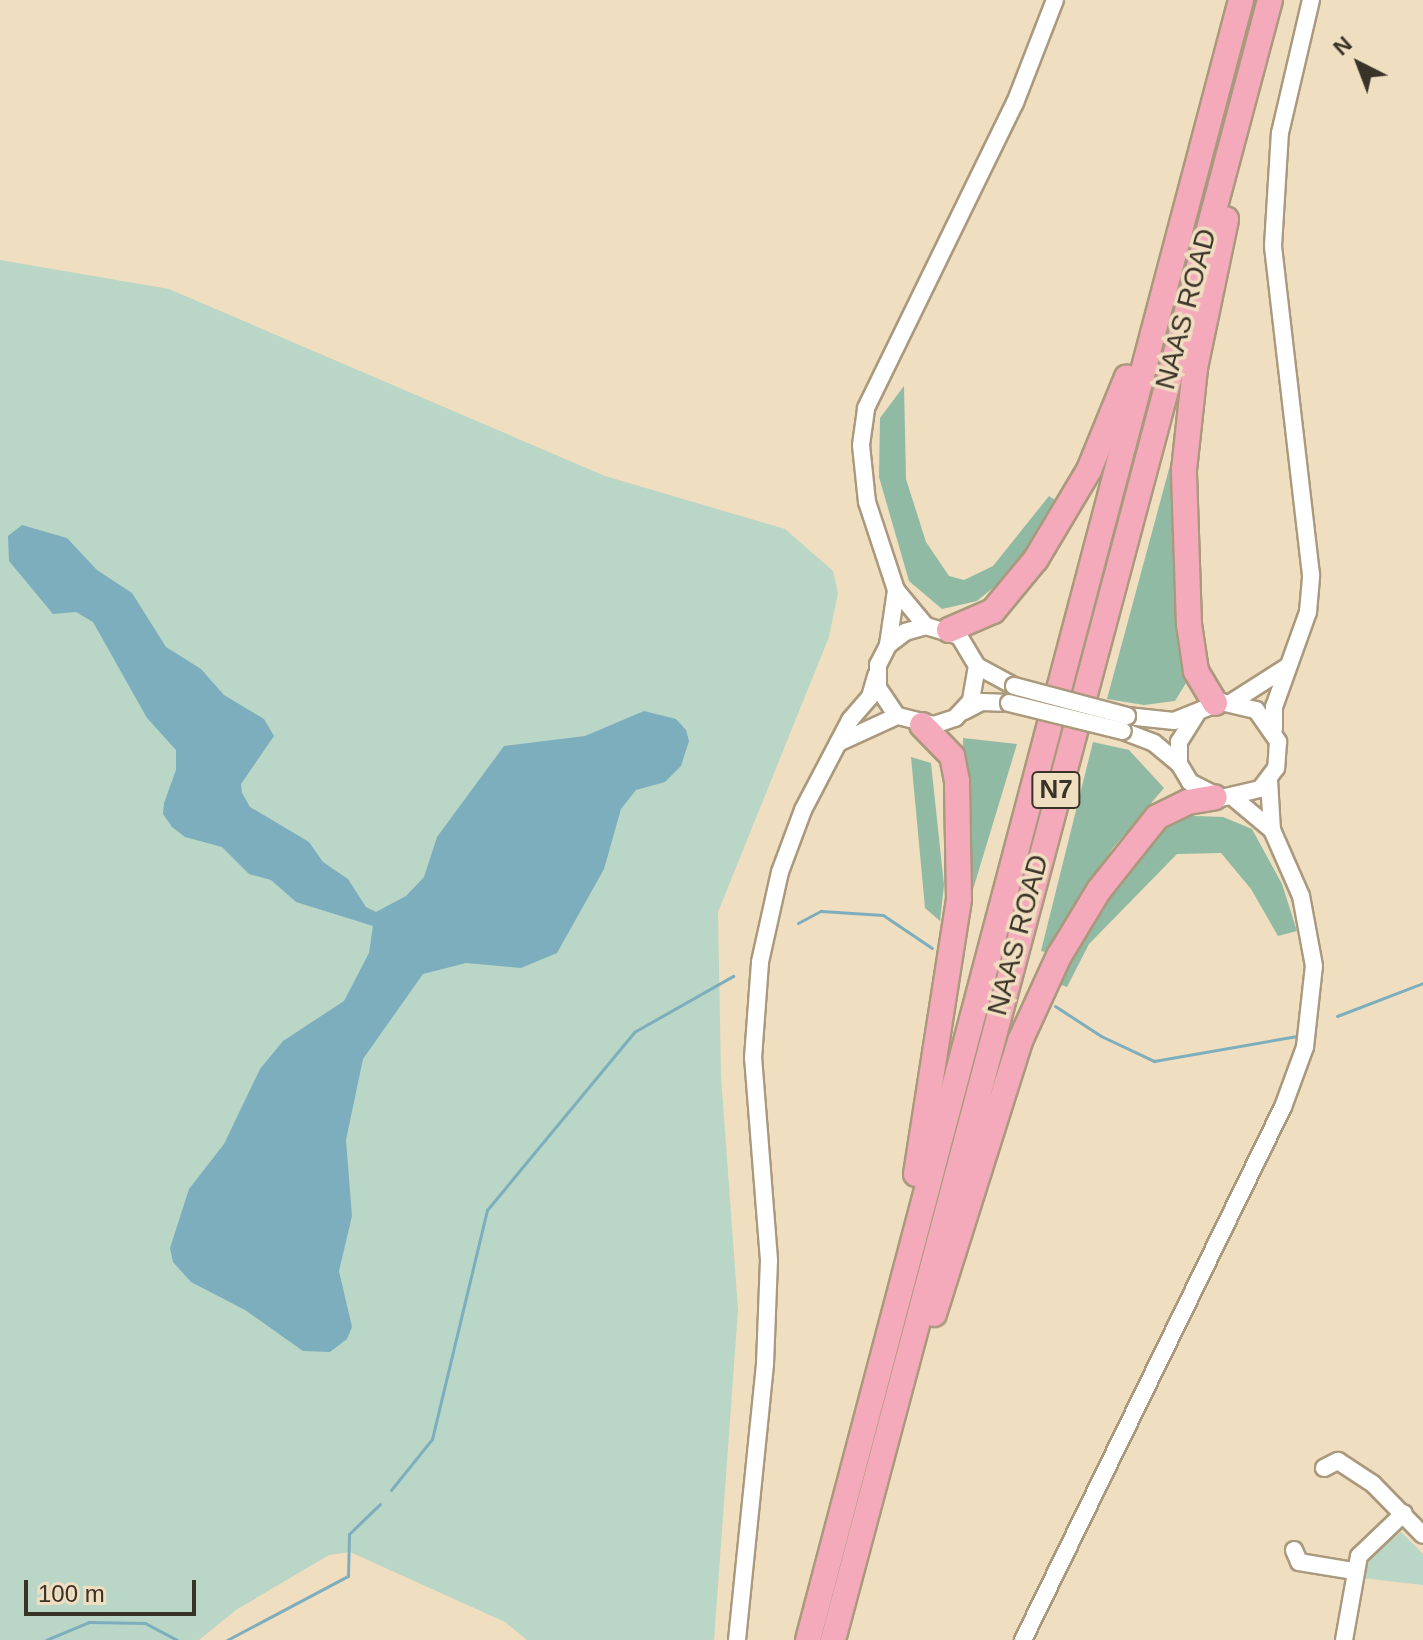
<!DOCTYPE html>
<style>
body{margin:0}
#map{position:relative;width:1423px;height:1640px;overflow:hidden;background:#f0dec0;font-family:Helvetica,sans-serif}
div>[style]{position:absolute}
.green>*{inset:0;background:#bad6c6}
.forest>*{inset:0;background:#90baa4}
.water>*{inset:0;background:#7daebd}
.stream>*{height:3px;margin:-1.5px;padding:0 1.5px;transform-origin:1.5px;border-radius:1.5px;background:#7daebd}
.roads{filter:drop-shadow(2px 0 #aa997d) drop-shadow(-2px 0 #aa997d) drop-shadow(0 2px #aa997d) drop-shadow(0 -2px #aa997d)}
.minor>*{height:16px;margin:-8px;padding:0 8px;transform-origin:8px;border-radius:8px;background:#fff}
.highway>*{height:24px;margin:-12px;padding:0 12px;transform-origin:12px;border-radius:12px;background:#f4aabb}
.bridges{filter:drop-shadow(2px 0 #aa997d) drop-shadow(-2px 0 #aa997d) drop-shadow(0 2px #aa997d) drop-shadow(0 -2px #aa997d)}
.minor-bridge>*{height:16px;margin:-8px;padding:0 8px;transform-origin:8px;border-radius:8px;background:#fff}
span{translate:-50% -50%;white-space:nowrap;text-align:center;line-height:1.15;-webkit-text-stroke:7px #f0dec0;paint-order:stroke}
.shield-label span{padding:2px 6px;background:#f0dec0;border:2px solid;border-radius:6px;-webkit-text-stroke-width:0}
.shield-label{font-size:26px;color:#393227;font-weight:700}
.street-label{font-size:28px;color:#393227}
.north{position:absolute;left:1319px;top:24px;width:80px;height:80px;-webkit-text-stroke:6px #f0dec0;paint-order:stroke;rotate:318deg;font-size:22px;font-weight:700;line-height:32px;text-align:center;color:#393227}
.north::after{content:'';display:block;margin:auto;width:28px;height:36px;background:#393227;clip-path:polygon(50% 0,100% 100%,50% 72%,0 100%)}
.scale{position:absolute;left:24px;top:1580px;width:172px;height:36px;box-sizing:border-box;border:4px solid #393227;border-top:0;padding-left:10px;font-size:24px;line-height:28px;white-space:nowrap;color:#393227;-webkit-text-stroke:6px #f0dec0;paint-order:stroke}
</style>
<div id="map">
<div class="green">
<div style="clip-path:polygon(0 260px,169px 289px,605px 476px,785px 529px,833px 571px,838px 593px,829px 637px,718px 912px,721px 1076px,738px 1310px,714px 1640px,527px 1640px,505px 1622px,350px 1552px,329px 1555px,236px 1610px,199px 1640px,0 1640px)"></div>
<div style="clip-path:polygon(1401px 1532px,1423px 1554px,1423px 1585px,1362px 1578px,1372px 1555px)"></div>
</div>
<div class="forest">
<div style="clip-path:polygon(904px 386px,906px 479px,926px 542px,949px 576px,964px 580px,993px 566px,1049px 496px,1058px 502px,1012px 572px,977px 601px,942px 609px,909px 581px,879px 477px,880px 418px)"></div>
<div style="clip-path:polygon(1179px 432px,1177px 625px,1186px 683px,1175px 701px,1144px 705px,1107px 699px)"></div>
<div style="clip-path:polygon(963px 738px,1017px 744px,965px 916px)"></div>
<div style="clip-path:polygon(1093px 742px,1129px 750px,1164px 788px,1112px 849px,1045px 952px,1041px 951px)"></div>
<div style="clip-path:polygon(911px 757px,931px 763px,944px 885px,940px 921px,925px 908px)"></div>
<div style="clip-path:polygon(1168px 815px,1223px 817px,1252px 829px,1282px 884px,1297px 931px,1278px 936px,1251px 889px,1221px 853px,1177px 854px,1089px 944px,1067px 987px,1054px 982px,1114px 879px)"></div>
</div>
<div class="water">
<div style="clip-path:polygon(22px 525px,67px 538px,97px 570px,132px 593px,166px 647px,201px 669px,224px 695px,264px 719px,274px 736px,241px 784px,242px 793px,250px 807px,309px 842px,323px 862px,348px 879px,366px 907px,376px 912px,406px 896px,424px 877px,437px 837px,504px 746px,585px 736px,644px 711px,676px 719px,686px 730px,689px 741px,681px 766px,665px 782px,636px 790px,621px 809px,604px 869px,557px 953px,521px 968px,466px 963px,423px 974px,363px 1059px,346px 1140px,352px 1216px,339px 1271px,352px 1327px,347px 1339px,330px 1352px,303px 1351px,245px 1310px,191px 1282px,173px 1262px,170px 1248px,189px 1189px,224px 1144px,260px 1069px,283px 1041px,344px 1001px,369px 953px,373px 926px,296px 902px,271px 880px,249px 874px,222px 847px,185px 837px,172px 827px,163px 814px,164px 803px,176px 770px,176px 750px,147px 718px,93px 622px,76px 612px,53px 614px,9px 561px,8px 536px)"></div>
</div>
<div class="stream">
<div style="left:798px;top:923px;width:26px;rotate:-28deg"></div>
<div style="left:821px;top:911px;width:62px;rotate:3.7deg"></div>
<div style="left:883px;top:915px;width:59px;rotate:34deg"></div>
<div style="left:1055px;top:1006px;width:55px;rotate:33.1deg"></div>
<div style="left:1101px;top:1036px;width:59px;rotate:25.3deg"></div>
<div style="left:1154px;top:1061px;width:145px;rotate:-9.9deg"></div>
<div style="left:1337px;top:1016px;width:92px;rotate:-21deg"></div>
<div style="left:391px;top:1490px;width:65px;rotate:-51.2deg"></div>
<div style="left:432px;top:1439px;width:236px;rotate:-76.5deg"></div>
<div style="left:487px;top:1210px;width:231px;rotate:-50.4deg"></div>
<div style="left:634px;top:1032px;width:114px;rotate:-29.5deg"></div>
<div style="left:46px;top:1640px;width:47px;rotate:-22.7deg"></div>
<div style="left:89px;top:1622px;width:56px;rotate:1deg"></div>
<div style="left:145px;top:1623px;width:36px;rotate:28deg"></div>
<div style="left:227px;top:1640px;width:137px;rotate:-27.9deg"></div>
<div style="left:348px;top:1576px;width:42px;rotate:-88.6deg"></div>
<div style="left:349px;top:1534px;width:43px;rotate:-44.1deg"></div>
</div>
<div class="roads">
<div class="minor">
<div style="left:926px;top:626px;width:47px;rotate:-129.8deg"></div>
<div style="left:896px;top:590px;width:93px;rotate:-108.2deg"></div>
<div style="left:867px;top:502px;width:57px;rotate:-96deg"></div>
<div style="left:861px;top:445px;width:37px;rotate:-82deg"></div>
<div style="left:866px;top:408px;width:339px;rotate:-64deg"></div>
<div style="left:1015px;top:103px;width:110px;rotate:-68.8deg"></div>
<div style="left:888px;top:645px;width:56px;rotate:-81.7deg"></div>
<div style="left:977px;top:666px;width:36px;rotate:100deg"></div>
<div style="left:971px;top:701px;width:23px;rotate:133deg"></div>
<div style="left:955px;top:718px;width:22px;rotate:162deg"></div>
<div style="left:934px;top:725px;width:38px;rotate:-166deg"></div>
<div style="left:897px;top:716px;width:34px;rotate:-124deg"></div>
<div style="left:878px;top:688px;width:23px;rotate:-90deg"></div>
<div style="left:878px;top:665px;width:22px;rotate:-63deg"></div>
<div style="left:888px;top:645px;width:21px;rotate:-37deg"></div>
<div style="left:905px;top:632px;width:22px;rotate:-16deg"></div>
<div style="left:926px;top:626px;width:34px;rotate:17deg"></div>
<div style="left:959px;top:636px;width:35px;rotate:59deg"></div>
<div style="left:977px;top:666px;width:42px;rotate:28.4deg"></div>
<div style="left:1232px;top:702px;width:65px;rotate:-32.5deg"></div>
<div style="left:964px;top:711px;width:20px;rotate:-27deg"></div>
<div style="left:982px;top:702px;width:27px;rotate:2deg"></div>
<div style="left:1127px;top:716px;width:47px;rotate:6.1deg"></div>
<div style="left:1174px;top:721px;width:51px;rotate:-22deg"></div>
<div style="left:1221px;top:702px;width:36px;rotate:13deg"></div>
<div style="left:1256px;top:710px;width:39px;rotate:55deg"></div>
<div style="left:1278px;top:742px;width:26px;rotate:94deg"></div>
<div style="left:1276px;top:768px;width:26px;rotate:127deg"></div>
<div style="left:1260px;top:789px;width:40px;rotate:167deg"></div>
<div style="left:1221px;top:798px;width:35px;rotate:-153deg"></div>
<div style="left:1190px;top:782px;width:21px;rotate:-121deg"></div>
<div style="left:1179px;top:764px;width:22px;rotate:-90deg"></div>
<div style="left:1179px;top:742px;width:34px;rotate:-58deg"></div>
<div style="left:1274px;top:729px;width:22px;rotate:-90deg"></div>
<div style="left:1274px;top:707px;width:101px;rotate:-70.3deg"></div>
<div style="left:1308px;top:612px;width:37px;rotate:-85deg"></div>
<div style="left:1311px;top:575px;width:331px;rotate:-96.6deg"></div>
<div style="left:1273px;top:246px;width:113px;rotate:-86.5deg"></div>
<div style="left:1280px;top:133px;width:137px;rotate:-76.9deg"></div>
<div style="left:1123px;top:731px;width:33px;rotate:21deg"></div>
<div style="left:1154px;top:743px;width:33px;rotate:40deg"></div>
<div style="left:838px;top:743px;width:65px;rotate:-24.6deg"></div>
<div style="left:1269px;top:780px;width:50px;rotate:86.6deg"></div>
<div style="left:1324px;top:1468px;width:16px;rotate:-27deg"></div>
<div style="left:1338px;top:1461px;width:42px;rotate:33.3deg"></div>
<div style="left:1373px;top:1484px;width:71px;rotate:45.6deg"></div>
<div style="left:1294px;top:1550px;width:13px;rotate:67deg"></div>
<div style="left:1299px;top:1562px;width:56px;rotate:9.3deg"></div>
<div style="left:737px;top:1640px;width:277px;rotate:-84.2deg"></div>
<div style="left:765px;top:1364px;width:104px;rotate:-87.8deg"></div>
<div style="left:769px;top:1260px;width:203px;rotate:-94.5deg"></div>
<div style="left:753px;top:1058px;width:96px;rotate:-85.8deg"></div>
<div style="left:760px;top:962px;width:92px;rotate:-77.5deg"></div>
<div style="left:780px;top:872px;width:66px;rotate:-69.6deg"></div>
<div style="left:803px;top:810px;width:102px;rotate:-62.4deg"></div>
<div style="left:850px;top:720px;width:30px;rotate:-49deg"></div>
<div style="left:870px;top:697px;width:22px;rotate:-74deg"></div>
<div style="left:1023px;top:1640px;width:593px;rotate:-64deg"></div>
<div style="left:1283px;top:1107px;width:64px;rotate:-69.9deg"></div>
<div style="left:1305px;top:1047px;width:81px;rotate:-83.7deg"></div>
<div style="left:1314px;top:966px;width:71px;rotate:-100.5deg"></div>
<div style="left:1301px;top:896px;width:72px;rotate:-113.7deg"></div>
<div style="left:1272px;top:830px;width:48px;rotate:-140deg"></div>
<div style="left:1344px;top:1640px;width:85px;rotate:-79.9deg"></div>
<div style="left:1359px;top:1556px;width:62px;rotate:-43.7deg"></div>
</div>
<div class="highway">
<div style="left:949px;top:630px;width:48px;rotate:-23.4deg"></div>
<div style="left:993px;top:611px;width:67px;rotate:-50.4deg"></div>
<div style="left:1036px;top:559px;width:104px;rotate:-59.2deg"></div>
<div style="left:1089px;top:470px;width:100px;rotate:-67.8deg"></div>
<div style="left:1215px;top:703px;width:37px;rotate:-121deg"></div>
<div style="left:1196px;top:671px;width:48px;rotate:-98.5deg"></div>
<div style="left:1189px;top:624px;width:154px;rotate:-91.9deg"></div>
<div style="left:1184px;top:470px;width:103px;rotate:-83.8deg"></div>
<div style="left:1195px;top:368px;width:152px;rotate:-78.2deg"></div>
<div style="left:916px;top:1174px;width:278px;rotate:-81.1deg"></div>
<div style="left:959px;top:899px;width:118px;rotate:-91deg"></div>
<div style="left:957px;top:781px;width:25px;rotate:-101deg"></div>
<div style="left:952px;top:756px;width:43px;rotate:-134.1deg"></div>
<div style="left:934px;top:1314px;width:286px;rotate:-72.5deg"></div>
<div style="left:1020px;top:1041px;width:94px;rotate:-65.4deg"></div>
<div style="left:1059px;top:956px;width:77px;rotate:-58.8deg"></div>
<div style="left:1099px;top:890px;width:93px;rotate:-51.5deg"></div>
<div style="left:1157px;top:817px;width:34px;rotate:-26deg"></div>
<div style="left:1188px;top:802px;width:27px;rotate:-10deg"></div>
<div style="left:808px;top:1640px;width:1696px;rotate:-75.21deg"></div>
<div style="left:833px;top:1640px;width:1697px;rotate:-75.08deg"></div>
</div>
</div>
<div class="bridges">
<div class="minor-bridge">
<div style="left:1014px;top:686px;width:117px;rotate:14.9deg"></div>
<div style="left:1009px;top:703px;width:117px;rotate:13.8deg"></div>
</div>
</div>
<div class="shield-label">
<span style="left:1056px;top:790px">N7</span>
</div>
<div class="street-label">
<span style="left:1186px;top:309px;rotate:-75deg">NAAS ROAD</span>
<span style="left:1018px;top:935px;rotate:-75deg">NAAS ROAD</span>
</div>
<div class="north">N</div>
<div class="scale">100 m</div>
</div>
